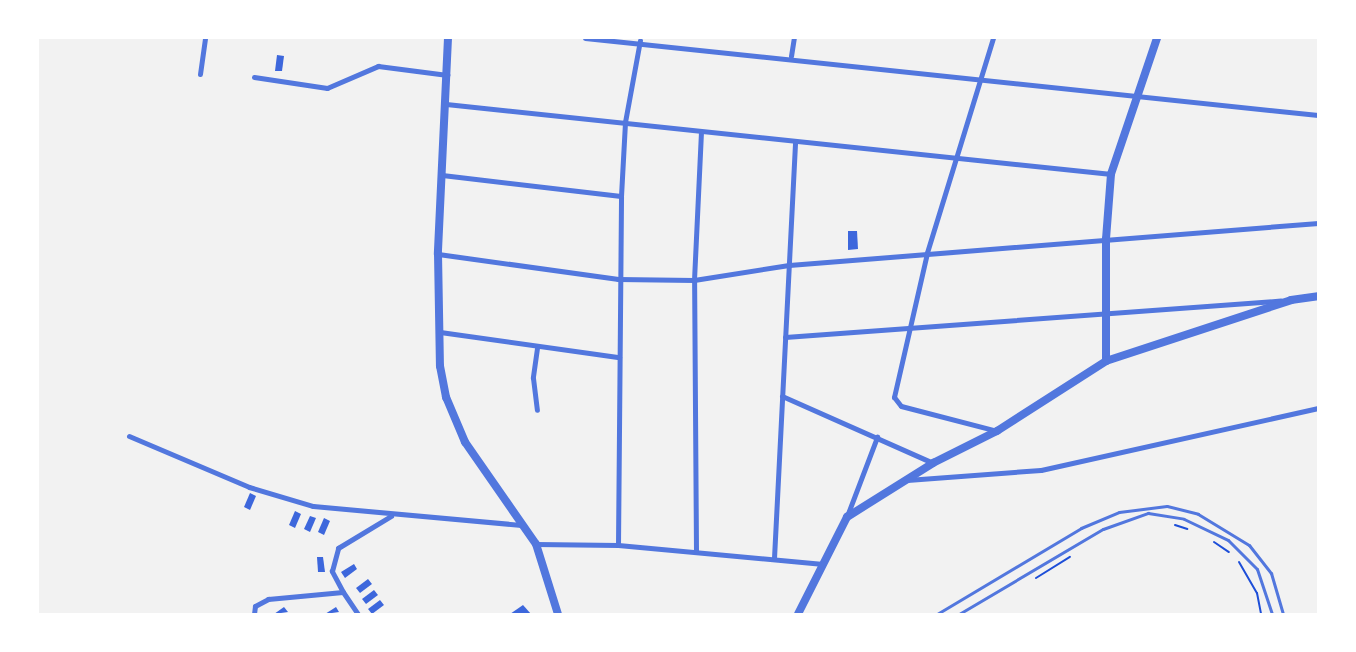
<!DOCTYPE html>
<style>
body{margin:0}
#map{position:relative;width:1356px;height:652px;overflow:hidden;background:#f2f2f2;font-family:Georgia,serif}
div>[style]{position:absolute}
.building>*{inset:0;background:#3d67dc}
.path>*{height:2px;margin:-1px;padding:0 1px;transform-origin:1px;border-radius:1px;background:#1d4ed8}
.service>*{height:3px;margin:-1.5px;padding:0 1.5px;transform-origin:1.5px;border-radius:1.5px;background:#5277de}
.minor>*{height:5px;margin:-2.5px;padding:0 2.5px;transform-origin:2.5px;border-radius:2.5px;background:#5277de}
.tertiary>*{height:8px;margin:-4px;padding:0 4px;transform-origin:4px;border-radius:4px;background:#5277de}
span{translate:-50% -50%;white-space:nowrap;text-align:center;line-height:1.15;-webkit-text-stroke:4px #fff;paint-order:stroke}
.frame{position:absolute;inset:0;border:39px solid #fff;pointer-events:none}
</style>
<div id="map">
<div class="building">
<div style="clip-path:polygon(277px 55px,284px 56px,282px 71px,275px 71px)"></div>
<div style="clip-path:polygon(848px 231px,857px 231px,858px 249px,848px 250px)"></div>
<div style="clip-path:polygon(250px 493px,256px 496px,250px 510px,244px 507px)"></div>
<div style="clip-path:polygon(295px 511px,301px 514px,295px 528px,289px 525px)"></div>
<div style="clip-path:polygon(310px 516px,316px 518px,310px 532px,304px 529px)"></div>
<div style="clip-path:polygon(324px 518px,330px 521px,324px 535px,318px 532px)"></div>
<div style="clip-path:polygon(317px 557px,323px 557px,325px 572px,318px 572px)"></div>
<div style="clip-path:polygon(354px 564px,357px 569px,345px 578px,341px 572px)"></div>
<div style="clip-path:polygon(368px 579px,372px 584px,360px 593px,356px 588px)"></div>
<div style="clip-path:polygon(374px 590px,378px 595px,366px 604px,362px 599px)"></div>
<div style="clip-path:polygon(380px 600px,384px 605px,372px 614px,368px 609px)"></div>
<div style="clip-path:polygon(523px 605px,531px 614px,510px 614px)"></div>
<div style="clip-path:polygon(284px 607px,288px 612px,274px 614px)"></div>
<div style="clip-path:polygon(336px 607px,339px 612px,325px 614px)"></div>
</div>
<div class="path">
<div style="left:1175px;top:525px;width:13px;rotate:18deg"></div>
<div style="left:1214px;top:542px;width:18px;rotate:34deg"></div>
<div style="left:1239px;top:562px;width:36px;rotate:60deg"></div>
<div style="left:1257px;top:593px;width:21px;rotate:79deg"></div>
<div style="left:1036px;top:578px;width:40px;rotate:-32deg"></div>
</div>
<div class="service">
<div style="left:937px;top:614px;width:168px;rotate:-30.8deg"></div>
<div style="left:1081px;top:528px;width:41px;rotate:-22.8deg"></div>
<div style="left:1119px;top:512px;width:48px;rotate:-7.1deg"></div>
<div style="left:1167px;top:506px;width:32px;rotate:14deg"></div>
<div style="left:1198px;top:514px;width:60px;rotate:31.3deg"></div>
<div style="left:1249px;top:545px;width:36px;rotate:52deg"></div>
<div style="left:1271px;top:573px;width:43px;rotate:73.7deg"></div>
<div style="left:959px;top:614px;width:167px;rotate:-30.6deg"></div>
<div style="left:1103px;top:529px;width:48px;rotate:-19.6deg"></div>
<div style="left:1148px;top:513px;width:36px;rotate:9deg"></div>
<div style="left:1184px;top:519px;width:49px;rotate:25.5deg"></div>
<div style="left:1228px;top:540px;width:41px;rotate:45deg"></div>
<div style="left:1257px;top:569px;width:47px;rotate:71.6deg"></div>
</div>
<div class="minor">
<div style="left:585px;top:38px;width:737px;rotate:6deg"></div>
<div style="left:993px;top:38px;width:225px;rotate:107.1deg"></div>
<div style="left:927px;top:253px;width:148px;rotate:102.9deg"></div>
<div style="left:894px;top:397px;width:11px;rotate:52deg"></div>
<div style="left:901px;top:406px;width:99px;rotate:14.6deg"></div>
<div style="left:791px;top:56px;width:18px;rotate:-81deg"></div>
<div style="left:200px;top:74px;width:36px;rotate:-82deg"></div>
<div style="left:254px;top:77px;width:74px;rotate:8.6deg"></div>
<div style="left:327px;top:88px;width:56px;rotate:-23.3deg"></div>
<div style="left:378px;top:66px;width:70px;rotate:7.4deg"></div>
<div style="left:446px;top:104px;width:669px;rotate:6.01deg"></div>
<div style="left:442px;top:175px;width:180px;rotate:6.7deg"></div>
<div style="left:438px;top:254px;width:182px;rotate:7.9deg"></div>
<div style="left:618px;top:279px;width:76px;rotate:0.8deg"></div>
<div style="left:694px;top:280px;width:96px;rotate:-9deg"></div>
<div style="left:789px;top:265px;width:531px;rotate:-4.54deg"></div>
<div style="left:440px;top:332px;width:181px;rotate:8deg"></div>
<div style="left:785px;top:337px;width:497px;rotate:-4.2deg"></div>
<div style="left:537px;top:348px;width:30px;rotate:98deg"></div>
<div style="left:533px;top:378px;width:32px;rotate:83deg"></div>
<div style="left:782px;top:396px;width:165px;rotate:23.9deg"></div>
<div style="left:129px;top:436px;width:130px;rotate:23deg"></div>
<div style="left:249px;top:487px;width:67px;rotate:16.5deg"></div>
<div style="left:313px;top:506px;width:209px;rotate:5.2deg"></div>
<div style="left:907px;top:480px;width:134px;rotate:-4.3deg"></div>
<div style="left:1041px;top:470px;width:284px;rotate:-12.6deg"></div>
<div style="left:847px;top:516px;width:85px;rotate:-69.2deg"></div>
<div style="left:536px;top:544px;width:82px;rotate:0.7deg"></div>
<div style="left:618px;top:545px;width:206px;rotate:5.3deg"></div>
<div style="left:618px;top:545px;width:349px;rotate:-89.5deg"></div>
<div style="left:621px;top:196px;width:74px;rotate:-86.9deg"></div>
<div style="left:625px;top:122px;width:83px;rotate:-79.6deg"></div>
<div style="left:696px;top:551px;width:271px;rotate:-90.4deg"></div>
<div style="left:694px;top:280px;width:148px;rotate:-87.3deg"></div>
<div style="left:774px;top:558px;width:417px;rotate:-87.1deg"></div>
<div style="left:343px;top:592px;width:24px;rotate:-118deg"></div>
<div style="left:332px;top:571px;width:24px;rotate:-75deg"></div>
<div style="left:338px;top:548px;width:62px;rotate:-31.1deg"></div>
<div style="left:254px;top:614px;width:8px;rotate:-83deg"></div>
<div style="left:255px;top:606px;width:15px;rotate:-28deg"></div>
<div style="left:268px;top:599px;width:75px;rotate:-5.3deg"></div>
<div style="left:343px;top:592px;width:27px;rotate:56deg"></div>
</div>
<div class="tertiary">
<div style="left:448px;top:38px;width:216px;rotate:92.7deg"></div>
<div style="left:438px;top:254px;width:112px;rotate:89deg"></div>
<div style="left:440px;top:366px;width:32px;rotate:79deg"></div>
<div style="left:446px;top:397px;width:49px;rotate:67.1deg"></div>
<div style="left:465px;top:442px;width:124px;rotate:55.2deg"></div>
<div style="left:536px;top:544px;width:73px;rotate:72.6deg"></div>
<div style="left:1106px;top:361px;width:122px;rotate:-90deg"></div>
<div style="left:1106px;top:239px;width:65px;rotate:-85.6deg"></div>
<div style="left:1111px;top:174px;width:144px;rotate:-71.3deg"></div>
<div style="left:798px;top:614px;width:109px;rotate:-63.2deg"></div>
<div style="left:847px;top:517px;width:102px;rotate:-32.1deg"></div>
<div style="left:933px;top:463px;width:72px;rotate:-26.6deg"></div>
<div style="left:997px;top:431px;width:130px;rotate:-32.7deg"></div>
<div style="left:1106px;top:361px;width:195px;rotate:-18.2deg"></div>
<div style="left:1291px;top:300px;width:27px;rotate:-8deg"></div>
</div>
<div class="frame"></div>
</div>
